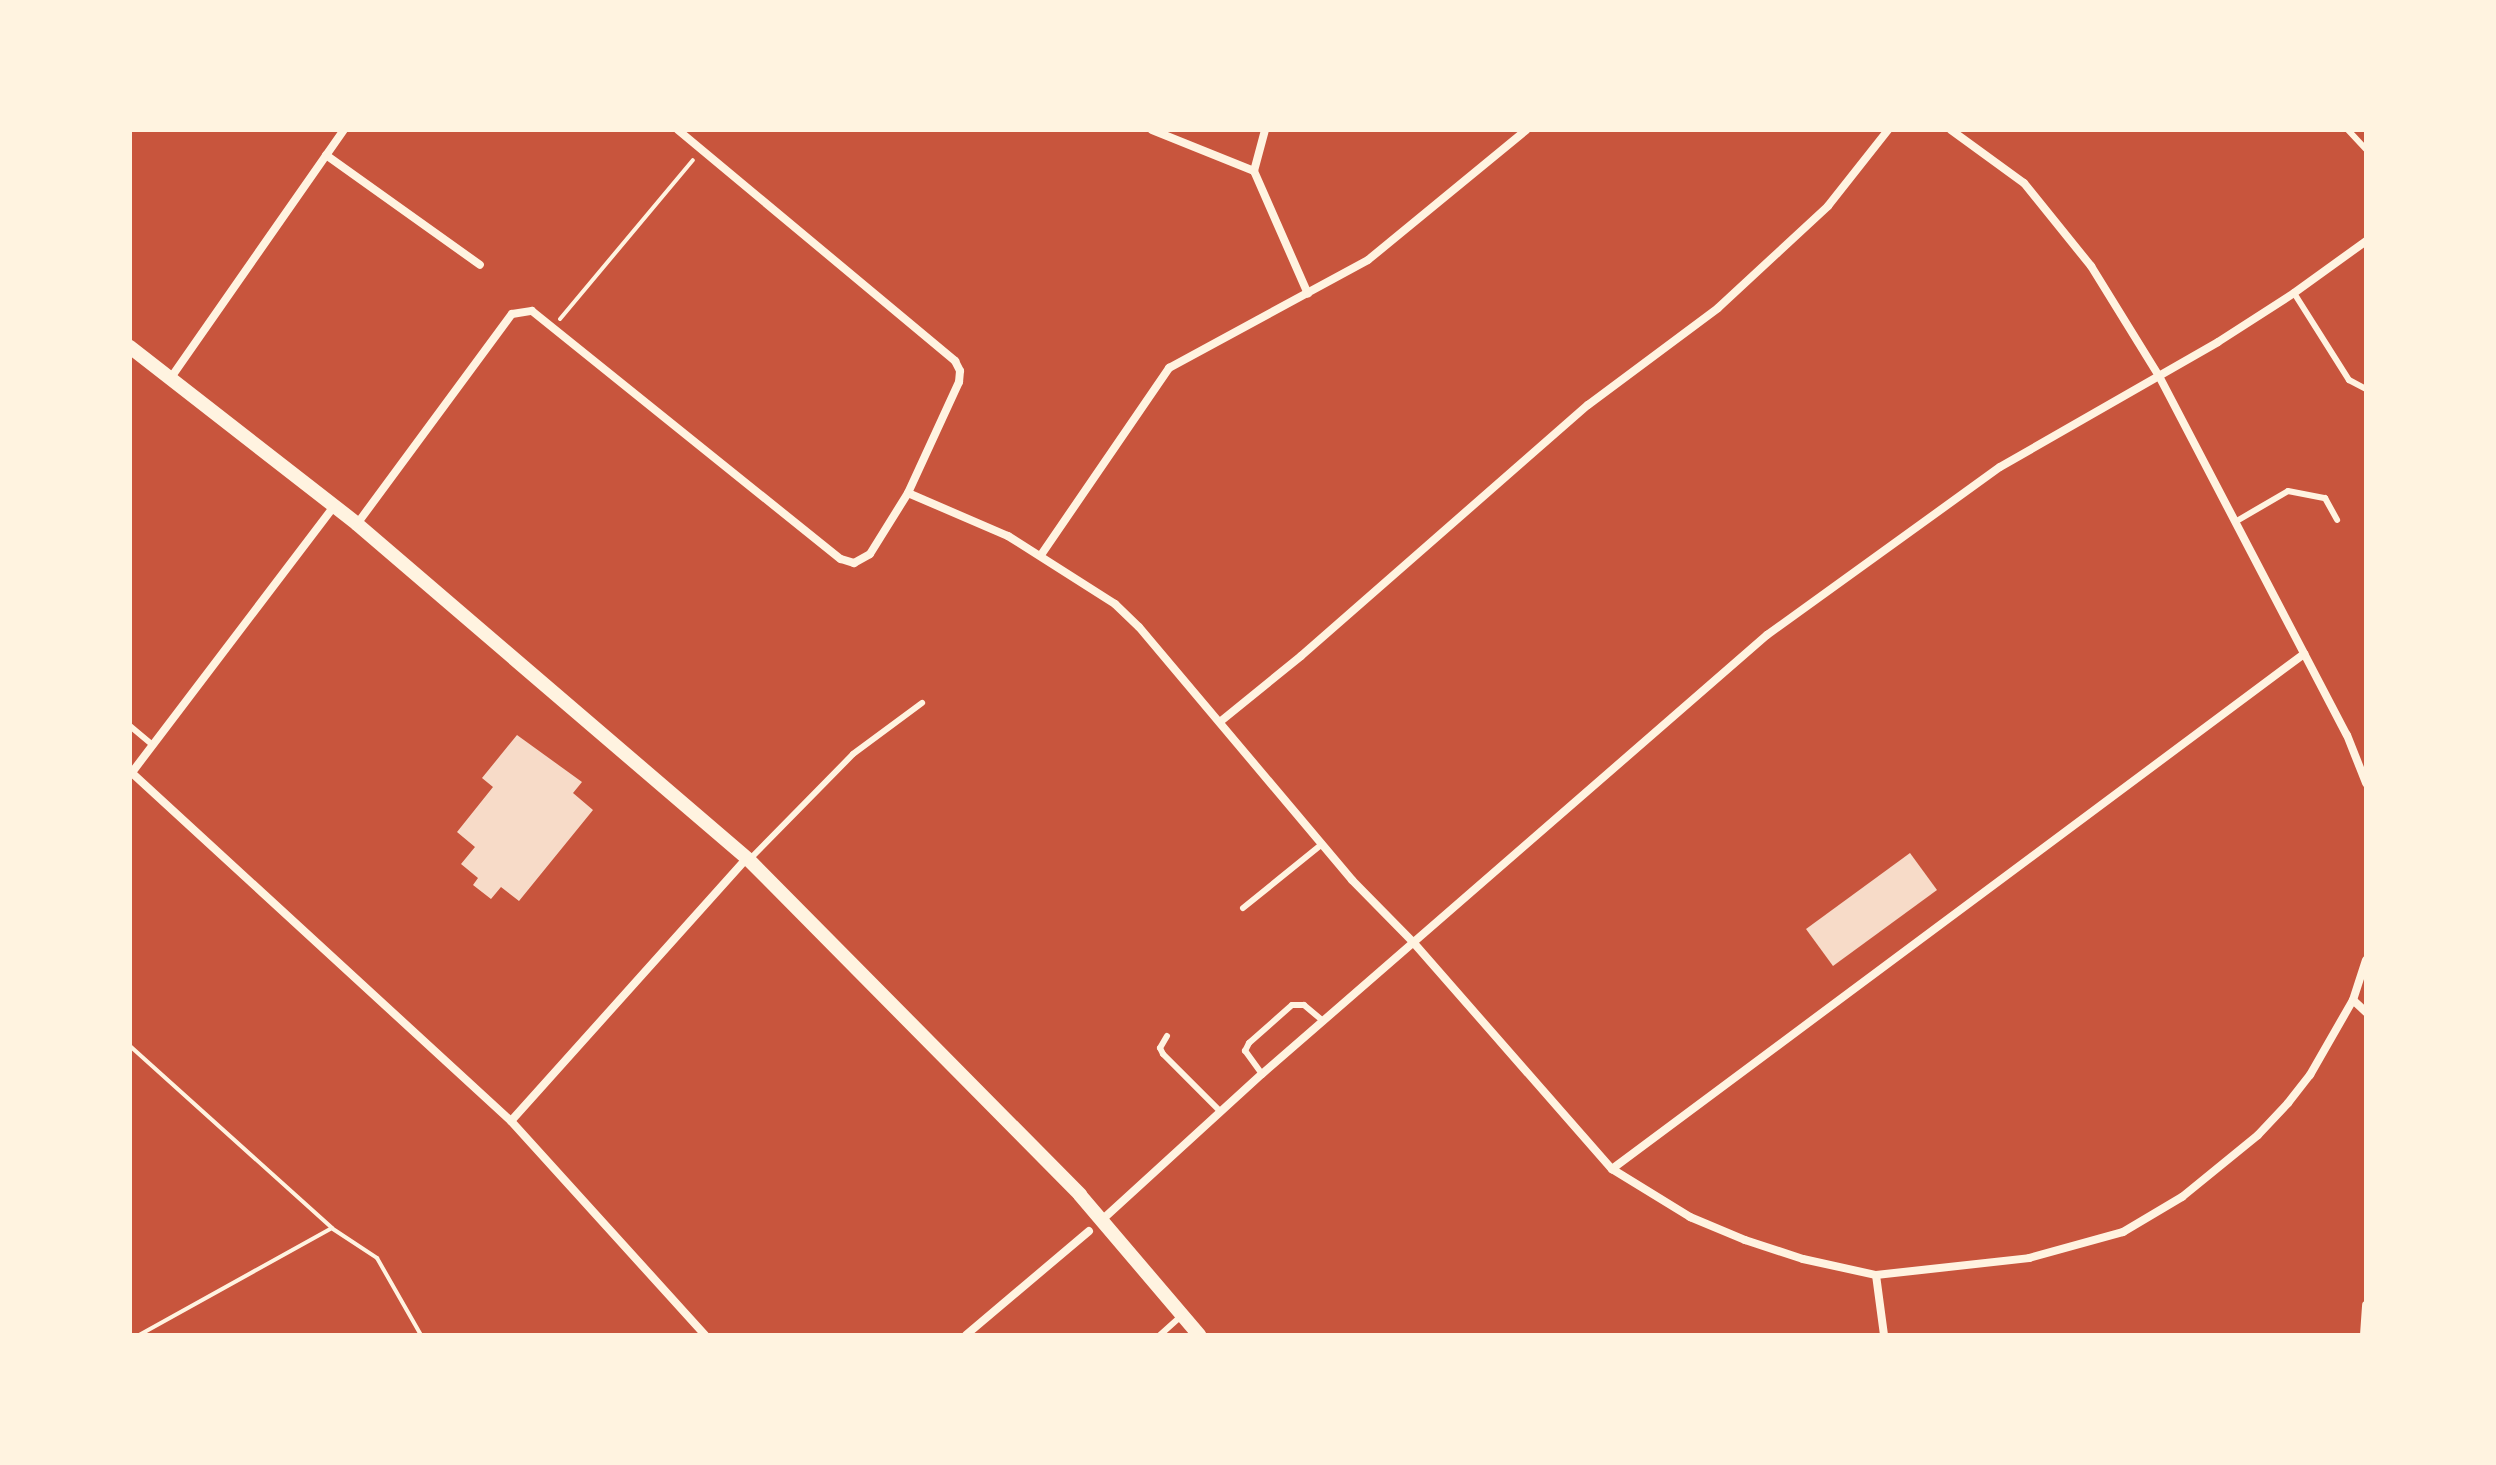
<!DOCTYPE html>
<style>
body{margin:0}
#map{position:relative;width:2496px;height:1465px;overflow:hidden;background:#c8553d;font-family:"Asap Condensed",sans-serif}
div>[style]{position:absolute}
.building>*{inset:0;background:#f7dbc8}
.path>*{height:4px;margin:-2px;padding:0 2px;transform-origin:2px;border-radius:2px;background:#fff3e0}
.service>*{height:6px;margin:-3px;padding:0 3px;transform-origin:3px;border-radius:3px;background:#fff3e0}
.minor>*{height:8px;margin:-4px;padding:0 4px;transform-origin:4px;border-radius:4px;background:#fff3e0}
.tertiary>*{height:14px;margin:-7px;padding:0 7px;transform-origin:7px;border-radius:7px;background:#fff3e0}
span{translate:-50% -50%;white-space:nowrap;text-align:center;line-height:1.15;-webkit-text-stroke:6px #fff3e0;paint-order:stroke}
.frame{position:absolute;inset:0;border:132px solid #fff3e0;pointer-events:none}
</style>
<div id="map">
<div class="building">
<div style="clip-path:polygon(517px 735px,582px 782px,573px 793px,593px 810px,519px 901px,501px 887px,491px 899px,473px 885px,478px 878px,461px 864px,475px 847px,457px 832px,493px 787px,482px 778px)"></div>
<div style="clip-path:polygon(1910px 853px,1937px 890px,1833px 966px,1806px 929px)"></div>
</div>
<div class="path">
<div style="left:560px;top:319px;width:207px;rotate:-50.1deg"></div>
<div style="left:130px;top:1046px;width:272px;rotate:42deg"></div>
<div style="left:332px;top:1228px;width:221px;rotate:151deg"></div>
<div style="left:333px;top:1229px;width:53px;rotate:33.4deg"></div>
<div style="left:377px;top:1258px;width:89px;rotate:60.3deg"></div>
</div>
<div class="service">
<div style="left:2348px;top:130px;width:26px;rotate:47deg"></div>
<div style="left:2294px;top:293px;width:103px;rotate:57.7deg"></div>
<div style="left:2349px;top:380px;width:19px;rotate:28deg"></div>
<div style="left:2235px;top:522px;width:61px;rotate:-30.3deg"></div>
<div style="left:2288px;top:491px;width:38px;rotate:11deg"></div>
<div style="left:2325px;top:498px;width:25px;rotate:61deg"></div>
<div style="left:130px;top:726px;width:30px;rotate:40deg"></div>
<div style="left:749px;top:860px;width:148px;rotate:-45.5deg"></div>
<div style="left:853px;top:754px;width:86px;rotate:-36.5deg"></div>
<div style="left:1243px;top:908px;width:102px;rotate:-39deg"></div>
<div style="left:1167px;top:1036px;width:14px;rotate:120deg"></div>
<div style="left:1160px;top:1048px;width:7px;rotate:63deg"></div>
<div style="left:1163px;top:1054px;width:81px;rotate:45deg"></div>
<div style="left:1262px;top:1074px;width:29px;rotate:-126deg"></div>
<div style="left:1245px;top:1051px;width:9px;rotate:-63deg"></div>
<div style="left:1249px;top:1043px;width:57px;rotate:-41.5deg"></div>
<div style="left:1292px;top:1005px;width:12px"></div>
<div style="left:1304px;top:1005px;width:25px;rotate:40deg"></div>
<div style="left:1160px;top:1335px;width:30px;rotate:-42deg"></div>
</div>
<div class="minor">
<div style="left:678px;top:130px;width:361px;rotate:39.8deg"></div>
<div style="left:955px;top:361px;width:11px;rotate:63deg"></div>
<div style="left:960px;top:371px;width:11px;rotate:95deg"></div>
<div style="left:959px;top:382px;width:122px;rotate:114.7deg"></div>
<div style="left:1152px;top:130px;width:110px;rotate:21.9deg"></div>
<div style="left:1254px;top:171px;width:134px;rotate:66.3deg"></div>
<div style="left:1951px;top:130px;width:90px;rotate:36deg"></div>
<div style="left:2024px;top:183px;width:107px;rotate:51.1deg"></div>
<div style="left:2091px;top:266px;width:129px;rotate:58.3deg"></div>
<div style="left:2159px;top:376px;width:405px;rotate:62.4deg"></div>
<div style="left:2347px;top:735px;width:52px;rotate:68.4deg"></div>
<div style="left:326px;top:155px;width:189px;rotate:35.5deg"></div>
<div style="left:1254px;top:171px;width:42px;rotate:-75deg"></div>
<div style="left:170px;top:379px;width:304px;rotate:-55.1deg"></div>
<div style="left:357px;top:524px;width:261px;rotate:-53.6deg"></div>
<div style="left:512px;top:314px;width:20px;rotate:-9deg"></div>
<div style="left:532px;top:311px;width:396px;rotate:38.8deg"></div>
<div style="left:841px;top:559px;width:14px;rotate:17deg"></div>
<div style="left:854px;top:563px;width:18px;rotate:-29deg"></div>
<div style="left:870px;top:554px;width:72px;rotate:-58.1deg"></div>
<div style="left:908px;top:493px;width:109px;rotate:23.3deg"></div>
<div style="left:1008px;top:536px;width:127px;rotate:32.4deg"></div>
<div style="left:1115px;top:604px;width:33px;rotate:44deg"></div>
<div style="left:1139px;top:627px;width:331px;rotate:49.9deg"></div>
<div style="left:1352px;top:880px;width:87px;rotate:45.5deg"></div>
<div style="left:1413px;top:942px;width:302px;rotate:48.8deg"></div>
<div style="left:1612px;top:1169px;width:92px;rotate:31.6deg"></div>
<div style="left:1690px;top:1217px;width:60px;rotate:22.7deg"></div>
<div style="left:1745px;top:1240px;width:61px;rotate:18.1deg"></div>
<div style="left:1803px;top:1259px;width:75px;rotate:12.4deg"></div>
<div style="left:1876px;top:1275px;width:154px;rotate:-6.3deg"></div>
<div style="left:2029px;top:1258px;width:98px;rotate:-15.5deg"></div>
<div style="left:2123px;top:1232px;width:69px;rotate:-30.7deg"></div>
<div style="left:2182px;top:1197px;width:98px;rotate:-39.2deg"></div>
<div style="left:2258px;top:1135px;width:44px;rotate:-46.8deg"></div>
<div style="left:2288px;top:1103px;width:36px;rotate:-52deg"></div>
<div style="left:2310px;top:1075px;width:86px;rotate:-60.2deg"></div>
<div style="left:2353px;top:1000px;width:42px;rotate:-72deg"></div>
<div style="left:1041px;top:555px;width:227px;rotate:-55.6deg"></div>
<div style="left:1169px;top:368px;width:226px;rotate:-28.5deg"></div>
<div style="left:1368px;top:260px;width:205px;rotate:-39.4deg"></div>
<div style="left:1221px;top:721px;width:103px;rotate:-39.1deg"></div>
<div style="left:1301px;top:656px;width:381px;rotate:-41.2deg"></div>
<div style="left:1588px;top:405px;width:162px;rotate:-36.7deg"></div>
<div style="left:1718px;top:308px;width:150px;rotate:-42.8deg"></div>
<div style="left:1828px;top:206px;width:97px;rotate:-51.7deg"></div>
<div style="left:132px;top:773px;width:515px;rotate:42.56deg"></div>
<div style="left:511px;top:1121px;width:289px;rotate:47.8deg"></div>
<div style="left:130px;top:775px;width:338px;rotate:-52.8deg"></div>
<div style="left:2353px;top:1000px;width:18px;rotate:43deg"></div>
<div style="left:511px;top:1121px;width:353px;rotate:-48.1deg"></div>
<div style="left:1612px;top:1169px;width:863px;rotate:-36.66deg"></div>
<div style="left:1103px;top:1219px;width:215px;rotate:-42.4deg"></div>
<div style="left:1262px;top:1074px;width:669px;rotate:-41deg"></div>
<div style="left:1767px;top:635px;width:287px;rotate:-35.8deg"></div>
<div style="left:2000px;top:467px;width:251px;rotate:-29.8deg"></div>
<div style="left:2218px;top:342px;width:90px;rotate:-32.8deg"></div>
<div style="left:2294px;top:293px;width:89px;rotate:-35.8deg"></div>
<div style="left:1876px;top:1275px;width:61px;rotate:82.4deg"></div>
<div style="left:966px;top:1335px;width:161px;rotate:-40.2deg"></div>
<div style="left:2364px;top:1335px;width:30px;rotate:-86deg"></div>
</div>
<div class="tertiary">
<div style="left:130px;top:347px;width:288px;rotate:37.9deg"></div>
<div style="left:357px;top:524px;width:516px;rotate:40.6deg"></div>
<div style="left:749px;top:860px;width:471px;rotate:45.3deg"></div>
<div style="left:1080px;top:1195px;width:184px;rotate:49.6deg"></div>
</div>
<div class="frame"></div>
</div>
